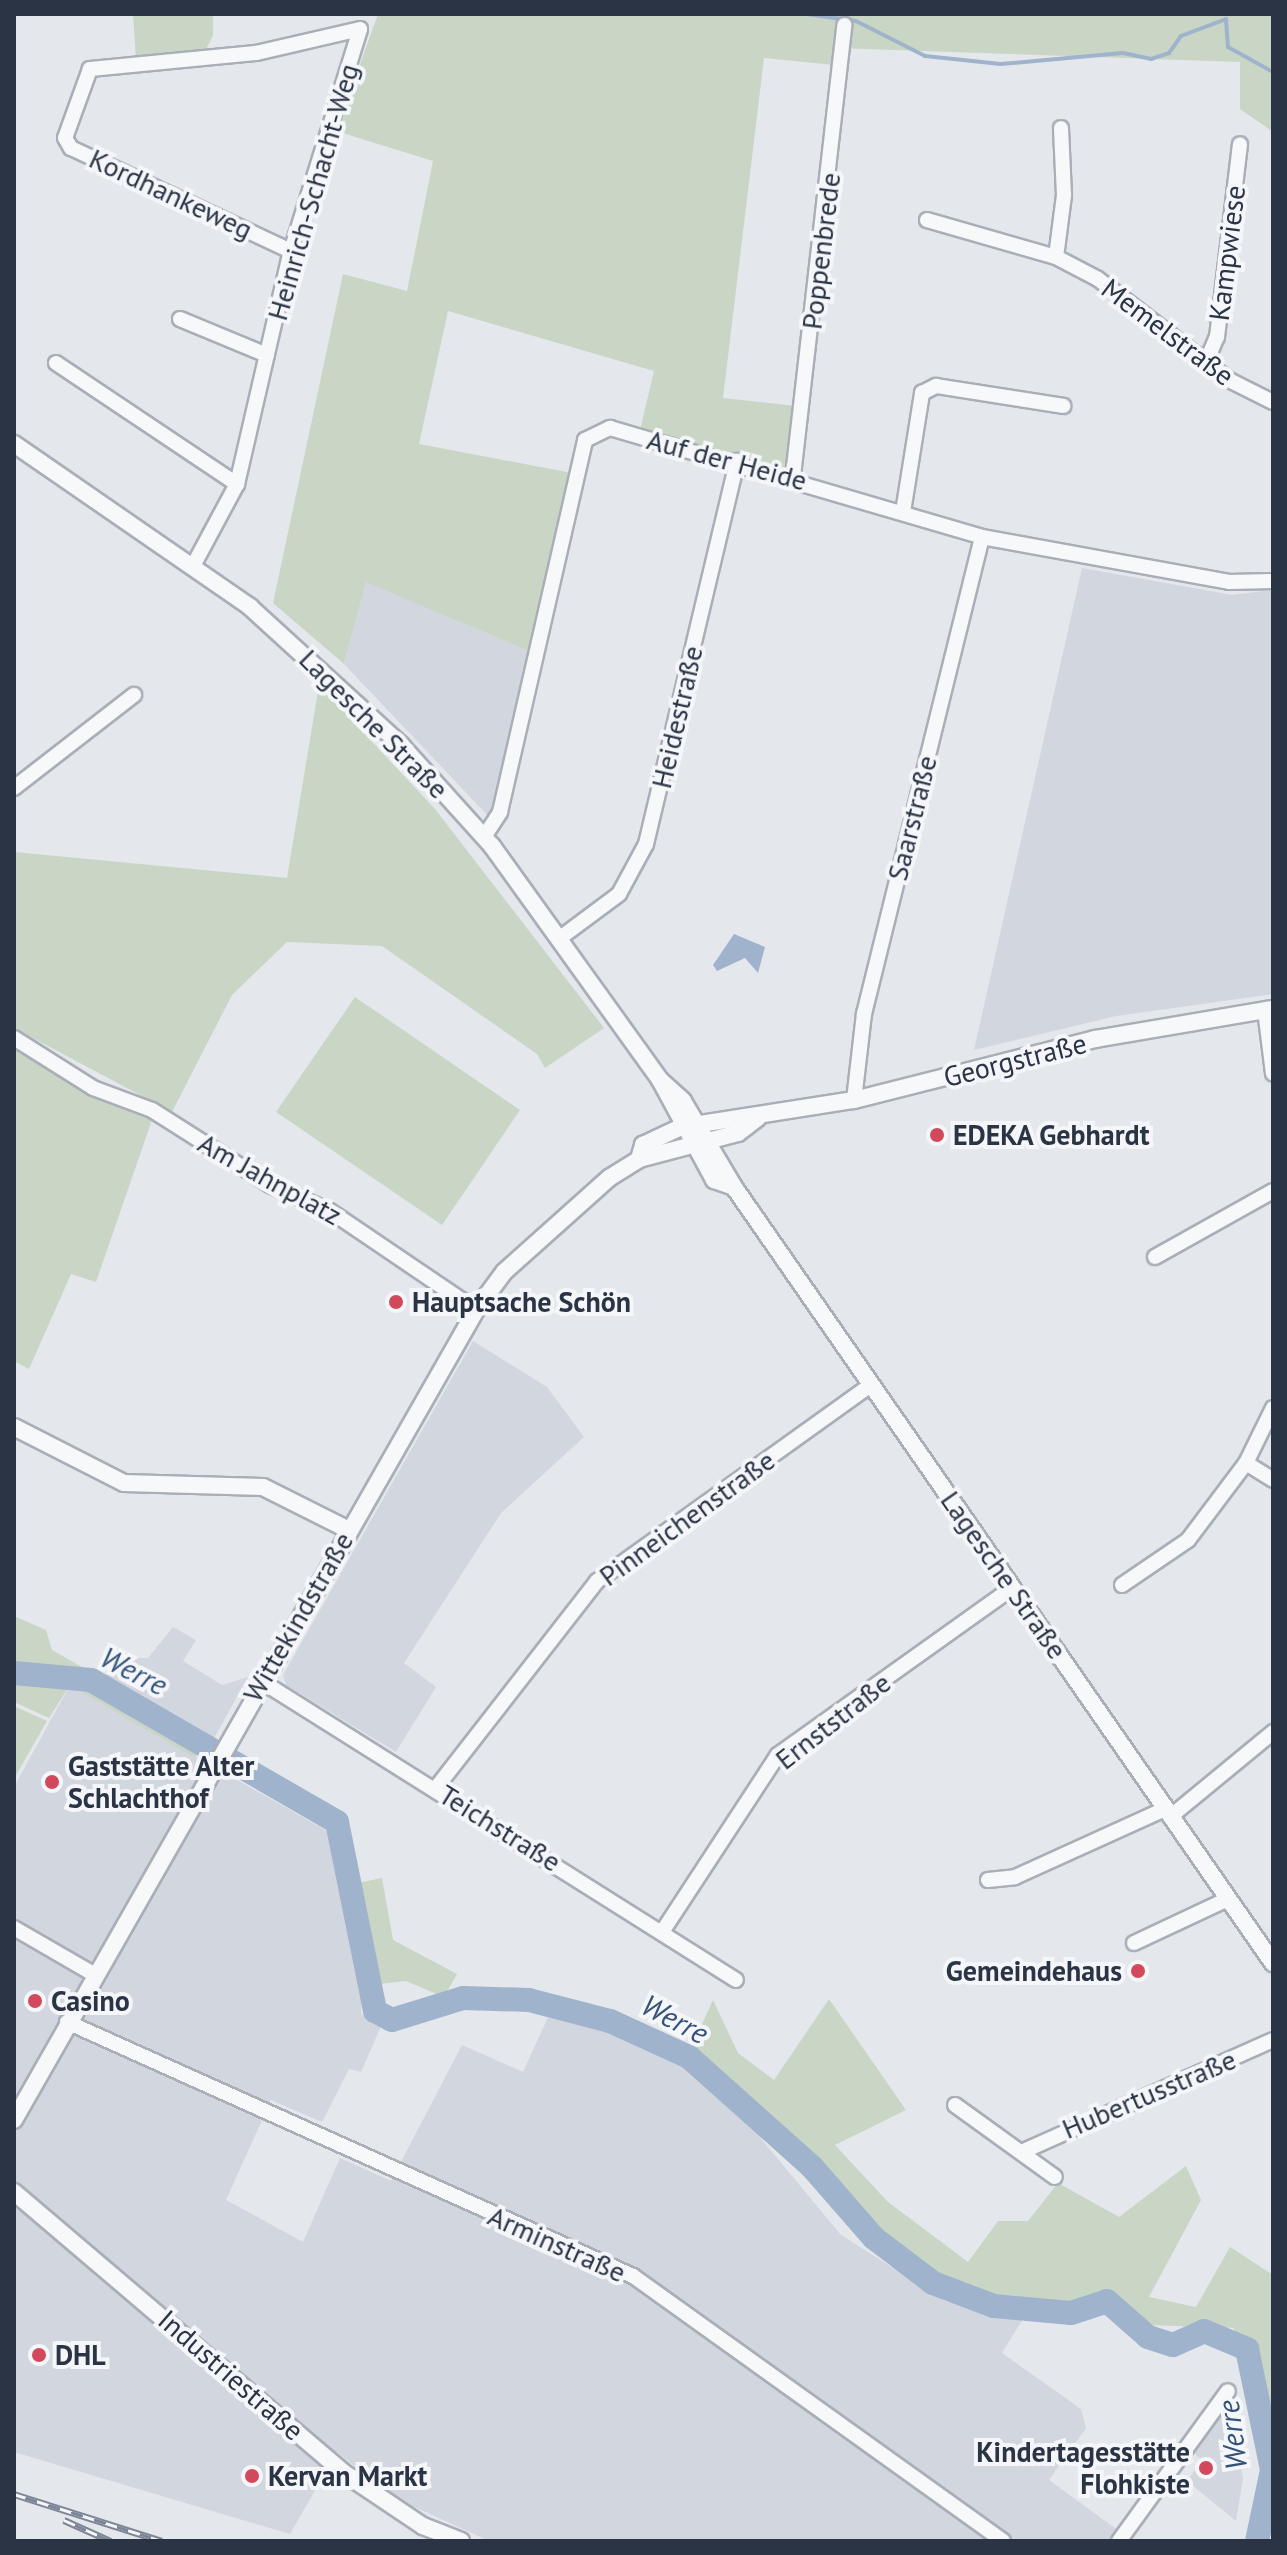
<!DOCTYPE html>
<meta charset="utf-8">
<style>
body{margin:0}
#map{position:relative;width:1287px;height:2555px;overflow:hidden;background:#e4e7ec;font-family:"PT Sans",sans-serif}
div>[style]{position:absolute}
.built>*{inset:0;background:#d2d6de}
.green>*{inset:0;background:#c9d6c5}
.water>*{inset:0;background:#9fb4cc}
.stream>*{height:4px;margin:-2px;padding:0 2px;transform-origin:2px;border-radius:2px;background:#9fb4cc}
.river>*{height:24px;margin:-12px;padding:0 12px;transform-origin:12px;border-radius:12px;background:#9fb4cc}
.roads{filter:drop-shadow(2px 0 #a9aeb7) drop-shadow(-2px 0 #a9aeb7) drop-shadow(0 2px #a9aeb7) drop-shadow(0 -2px #a9aeb7)}
.minor>*{height:14px;margin:-7px;padding:0 7px;transform-origin:7px;border-radius:7px;background:#f7f8fa}
.tertiary>*{height:16px;margin:-8px;padding:0 8px;transform-origin:8px;border-radius:8px;background:#f7f8fa}
.rail>*{height:7px;margin-top:-3.5px;transform-origin:0;background:repeating-linear-gradient(90deg,#f4f6f9 0 12px,#7d8696 0 24px);box-sizing:border-box;border-block:2px solid #7d8696}
.dots>*{width:22px;height:22px;translate:-50% -50%;box-sizing:border-box;border:4px solid #f4f6f9;border-radius:50%}
span{translate:-50% -50%;white-space:nowrap;text-align:center;line-height:1.15;-webkit-text-stroke:8px #f4f6f9;paint-order:stroke}
.street-label{font-size:28px;color:#2b3445}
.poi-label{font-size:28px;color:#2b3445;font-weight:700}
.left{translate:0 -50%;text-align:left}
.right{translate:-100% -50%;text-align:right}
.water-label{font-size:30px;color:#34527a;font-style:italic}
.frame{position:absolute;inset:0;border:16px solid #2b3445;pointer-events:none}
</style>
<div id="map">
<div class="built">
<div style="clip-path:polygon(1082px 568px,1232px 595px,1273px 590px,1273px 994px,1116px 1016px,974px 1050px)"></div>
<div style="clip-path:polygon(366px 581px,531px 652px,492px 820px,344px 664px)"></div>
<div style="clip-path:polygon(473px 1341px,547px 1387px,584px 1437px,501px 1513px,404px 1663px,436px 1687px,396px 1752px,286px 1685px,283px 1675px)"></div>
<div style="clip-path:polygon(173px 1627px,196px 1640px,183px 1661px,222px 1685px,248px 1677px,212px 1742px,104px 1677px,128px 1658px,148px 1658px)"></div>
<div style="clip-path:polygon(70px 1685px,334px 1835px,364px 1979px,361px 2014px,382px 2024px,361px 2072px,349px 2069px,322px 2122px,271px 2100px,226px 2200px,303px 2242px,340px 2158px,391px 2181px,462px 2045px,523px 2072px,550px 2013px,609px 2028px,710px 2077px,841px 2235px,945px 2301px,1023px 2319px,1002px 2353px,1081px 2409px,1086px 2428px,1049px 2480px,1119px 2531px,1112px 2541px,489px 2541px,395px 2498px,337px 2452px,290px 2534px,14px 2452px,14px 1787px)"></div>
<div style="clip-path:polygon(1222px 2405px,1230px 2411px,1243px 2478px,1236px 2521px,1187px 2481px,1202px 2460px,1189px 2449px)"></div>
</div>
<div class="green">
<div style="clip-path:polygon(133px 14px,213px 14px,213px 35px,205px 52px,136px 59px)"></div>
<div style="clip-path:polygon(378px 14px,1273px 14px,1273px 132px,1240px 109px,1240px 62px,836px 48px,834px 65px,764px 58px,723px 398px,796px 406px,786px 468px,640px 430px,654px 371px,448px 311px,419px 444px,572px 473px,531px 652px,366px 582px,344px 664px,273px 603px,343px 274px,407px 291px,433px 161px,336px 131px)"></div>
<div style="clip-path:polygon(319px 685px,435px 809px,604px 1028px,545px 1068px,537px 1054px,382px 946px,287px 942px,232px 995px,172px 1112px,14px 1028px,14px 852px,287px 878px)"></div>
<div style="clip-path:polygon(355px 997px,520px 1110px,442px 1225px,276px 1112px)"></div>
<div style="clip-path:polygon(14px 1045px,153px 1117px,96px 1282px,71px 1274px,29px 1369px,14px 1361px)"></div>
<div style="clip-path:polygon(14px 1616px,46px 1630px,52px 1650px,205px 1737px,195px 1758px,70px 1685px,49px 1718px,14px 1702px)"></div>
<div style="clip-path:polygon(14px 1706px,47px 1721px,14px 1779px)"></div>
<div style="clip-path:polygon(382px 1878px,393px 1940px,457px 1974px,444px 1997px,406px 1981px,380px 1984px,358px 1883px)"></div>
<div style="clip-path:polygon(829px 1999px,906px 2110px,835px 2145px,888px 2202px,968px 2262px,998px 2221px,1028px 2221px,1058px 2183px,1119px 2217px,1186px 2166px,1201px 2200px,1149px 2297px,1196px 2307px,1230px 2247px,1273px 2275px,1273px 2431px,1263px 2371px,1233px 2328px,1148px 2325px,1103px 2296px,1071px 2309px,992px 2299px,939px 2275px,877px 2225px,819px 2159px,690px 2050px,713px 2000px,738px 2053px,774px 2080px)"></div>
</div>
<div class="water">
<div style="clip-path:polygon(734px 934px,765px 947px,758px 973px,745px 958px,717px 971px,713px 965px)"></div>
</div>
<div class="stream">
<div style="left:807px;top:14px;width:49px;rotate:8.1deg"></div>
<div style="left:856px;top:21px;width:77px;rotate:26.9deg"></div>
<div style="left:925px;top:56px;width:76px;rotate:6deg"></div>
<div style="left:1001px;top:64px;width:122px;rotate:-5.2deg"></div>
<div style="left:1123px;top:53px;width:29px;rotate:12deg"></div>
<div style="left:1151px;top:59px;width:19px;rotate:-18deg"></div>
<div style="left:1169px;top:53px;width:21px;rotate:-55deg"></div>
<div style="left:1181px;top:36px;width:48px;rotate:-20.7deg"></div>
<div style="left:1226px;top:19px;width:28px;rotate:86deg"></div>
<div style="left:1228px;top:47px;width:51px;rotate:29.1deg"></div>
</div>
<div class="river">
<div style="left:14px;top:1673px;width:77px;rotate:5.2deg"></div>
<div style="left:91px;top:1680px;width:284px;rotate:30deg"></div>
<div style="left:337px;top:1822px;width:193px;rotate:78.6deg"></div>
<div style="left:375px;top:2011px;width:19px;rotate:28deg"></div>
<div style="left:392px;top:2020px;width:74px;rotate:-17.2deg"></div>
<div style="left:463px;top:1998px;width:66px;rotate:1.7deg"></div>
<div style="left:529px;top:2000px;width:84px;rotate:14.5deg"></div>
<div style="left:610px;top:2021px;width:87px;rotate:24.5deg"></div>
<div style="left:689px;top:2057px;width:165px;rotate:41.8deg"></div>
<div style="left:812px;top:2167px;width:94px;rotate:48.9deg"></div>
<div style="left:874px;top:2238px;width:74px;rotate:37.3deg"></div>
<div style="left:933px;top:2283px;width:65px;rotate:20.7deg"></div>
<div style="left:994px;top:2306px;width:77px;rotate:5.2deg"></div>
<div style="left:1071px;top:2313px;width:38px;rotate:-18deg"></div>
<div style="left:1107px;top:2301px;width:55px;rotate:41.3deg"></div>
<div style="left:1148px;top:2337px;width:26px;rotate:18deg"></div>
<div style="left:1173px;top:2345px;width:34px;rotate:-24deg"></div>
<div style="left:1204px;top:2331px;width:47px;rotate:22.7deg"></div>
<div style="left:1247px;top:2349px;width:124px;rotate:78.3deg"></div>
<div style="left:1272px;top:2470px;width:73px;rotate:101.9deg"></div>
</div>
<div class="roads">
<div class="minor">
<div style="left:927px;top:220px;width:134px;rotate:16deg"></div>
<div style="left:1056px;top:257px;width:47px;rotate:27.6deg"></div>
<div style="left:1098px;top:279px;width:165px;rotate:37.6deg"></div>
<div style="left:1229px;top:380px;width:49px;rotate:26.6deg"></div>
<div style="left:1056px;top:257px;width:63px;rotate:-82.6deg"></div>
<div style="left:1064px;top:195px;width:67px;rotate:-92.6deg"></div>
<div style="left:180px;top:319px;width:94px;rotate:22.5deg"></div>
<div style="left:1207px;top:360px;width:25px;rotate:-67deg"></div>
<div style="left:1217px;top:337px;width:194px;rotate:-83.2deg"></div>
<div style="left:56px;top:363px;width:218px;rotate:33.8deg"></div>
<div style="left:793px;top:476px;width:454px;rotate:-83.5deg"></div>
<div style="left:903px;top:512px;width:121px;rotate:-80.9deg"></div>
<div style="left:922px;top:393px;width:16px;rotate:-27deg"></div>
<div style="left:936px;top:386px;width:129px;rotate:8.9deg"></div>
<div style="left:193px;top:566px;width:93px;rotate:-61.8deg"></div>
<div style="left:237px;top:484px;width:239px;rotate:-77deg"></div>
<div style="left:291px;top:251px;width:232px;rotate:-72.7deg"></div>
<div style="left:360px;top:29px;width:107px;rotate:167deg"></div>
<div style="left:256px;top:53px;width:167px;rotate:174.5deg"></div>
<div style="left:90px;top:69px;width:73px;rotate:109.9deg"></div>
<div style="left:65px;top:138px;width:12px;rotate:59deg"></div>
<div style="left:71px;top:148px;width:243px;rotate:25.1deg"></div>
<div style="left:14px;top:788px;width:152px;rotate:-37.8deg"></div>
<div style="left:484px;top:837px;width:30px;rotate:-57deg"></div>
<div style="left:500px;top:812px;width:382px;rotate:-77.1deg"></div>
<div style="left:585px;top:440px;width:28px;rotate:-26deg"></div>
<div style="left:610px;top:428px;width:388px;rotate:16.3deg"></div>
<div style="left:982px;top:537px;width:251px;rotate:10.3deg"></div>
<div style="left:1229px;top:582px;width:44px;rotate:-1.3deg"></div>
<div style="left:560px;top:938px;width:74px;rotate:-36.7deg"></div>
<div style="left:619px;top:894px;width:57px;rotate:-61.6deg"></div>
<div style="left:646px;top:844px;width:394px;rotate:-76.6deg"></div>
<div style="left:1265px;top:1010px;width:64px;rotate:82.8deg"></div>
<div style="left:14px;top:1038px;width:93px;rotate:32.3deg"></div>
<div style="left:93px;top:1088px;width:63px;rotate:20.4deg"></div>
<div style="left:152px;top:1110px;width:140px;rotate:32.4deg"></div>
<div style="left:270px;top:1185px;width:65px;rotate:23.4deg"></div>
<div style="left:330px;top:1211px;width:176px;rotate:34.1deg"></div>
<div style="left:854px;top:1100px;width:87px;rotate:-83.4deg"></div>
<div style="left:864px;top:1014px;width:491px;rotate:-76.1deg"></div>
<div style="left:1155px;top:1257px;width:135px;rotate:-29.2deg"></div>
<div style="left:1246px;top:1463px;width:32px;rotate:32deg"></div>
<div style="left:1122px;top:1585px;width:80px;rotate:-34.3deg"></div>
<div style="left:1188px;top:1540px;width:96px;rotate:-53deg"></div>
<div style="left:1246px;top:1463px;width:61px;rotate:-63.9deg"></div>
<div style="left:261px;top:1681px;width:561px;rotate:32.19deg"></div>
<div style="left:436px;top:1788px;width:262px;rotate:-52.1deg"></div>
<div style="left:597px;top:1581px;width:338px;rotate:-35.6deg"></div>
<div style="left:1170px;top:1817px;width:134px;rotate:-39.5deg"></div>
<div style="left:988px;top:1880px;width:27px;rotate:-6deg"></div>
<div style="left:1015px;top:1877px;width:165px;rotate:-24.4deg"></div>
<div style="left:14px;top:1928px;width:94px;rotate:30.1deg"></div>
<div style="left:664px;top:1929px;width:208px;rotate:-56.8deg"></div>
<div style="left:778px;top:1755px;width:287px;rotate:-35.5deg"></div>
<div style="left:1134px;top:1943px;width:104px;rotate:-25.1deg"></div>
<div style="left:67px;top:2022px;width:620px;rotate:24.17deg"></div>
<div style="left:633px;top:2276px;width:455px;rotate:35.6deg"></div>
<div style="left:955px;top:2105px;width:123px;rotate:35.8deg"></div>
<div style="left:1026px;top:2150px;width:270px;rotate:-24deg"></div>
<div style="left:1119px;top:2541px;width:185px;rotate:-54deg"></div>
</div>
<div class="tertiary">
<div style="left:14px;top:444px;width:287px;rotate:34.6deg"></div>
<div style="left:250px;top:607px;width:205px;rotate:42.4deg"></div>
<div style="left:401px;top:745px;width:136px;rotate:48deg"></div>
<div style="left:492px;top:846px;width:288px;rotate:54.3deg"></div>
<div style="left:660px;top:1080px;width:114px;rotate:61.6deg"></div>
<div style="left:714px;top:1180px;width:21px;rotate:19deg"></div>
<div style="left:660px;top:1080px;width:31px;rotate:42deg"></div>
<div style="left:683px;top:1101px;width:100px;rotate:59.3deg"></div>
<div style="left:734px;top:1187px;width:945px;rotate:55.22deg"></div>
<div style="left:639px;top:1159px;width:15px;rotate:-74deg"></div>
<div style="left:643px;top:1145px;width:42px;rotate:-25.3deg"></div>
<div style="left:681px;top:1127px;width:175px;rotate:-8.9deg"></div>
<div style="left:854px;top:1100px;width:249px;rotate:-14.2deg"></div>
<div style="left:1095px;top:1039px;width:181px;rotate:-9.6deg"></div>
<div style="left:14px;top:1427px;width:123px;rotate:27deg"></div>
<div style="left:124px;top:1483px;width:139px;rotate:1.6deg"></div>
<div style="left:263px;top:1487px;width:96px;rotate:26.6deg"></div>
<div style="left:14px;top:2120px;width:932px;rotate:-60.3deg"></div>
<div style="left:476px;top:1310px;width:47px;rotate:-53.6deg"></div>
<div style="left:504px;top:1272px;width:141px;rotate:-41.8deg"></div>
<div style="left:609px;top:1178px;width:36px;rotate:-32deg"></div>
<div style="left:639px;top:1159px;width:102px;rotate:-14.7deg"></div>
<div style="left:738px;top:1133px;width:25px;rotate:-37deg"></div>
<div style="left:14px;top:2192px;width:437px;rotate:40.4deg"></div>
<div style="left:347px;top:2475px;width:92px;rotate:33.9deg"></div>
<div style="left:423px;top:2526px;width:41px;rotate:21.5deg"></div>
</div>
</div>
<div class="rail">
<div style="left:14px;top:2494px;width:155px;rotate:17.6deg"></div>
<div style="left:64px;top:2520px;width:51px;rotate:24.1deg"></div>
</div>
<div class="dots">
<div style="left:937px;top:1135px;background:#d1495b"></div>
<div style="left:396px;top:1302px;background:#d1495b"></div>
<div style="left:52px;top:1782px;background:#d1495b"></div>
<div style="left:1138px;top:1971px;background:#d1495b"></div>
<div style="left:35px;top:2001px;background:#d1495b"></div>
<div style="left:39px;top:2355px;background:#d1495b"></div>
<div style="left:1206px;top:2468px;background:#d1495b"></div>
<div style="left:252px;top:2476px;background:#d1495b"></div>
</div>
<div class="street-label">
<span style="left:313px;top:192px;rotate:-74deg">Heinrich-Schacht-Weg</span>
<span style="left:171px;top:194px;rotate:25deg">Kordhankeweg</span>
<span style="left:821px;top:251px;rotate:-83deg">Poppenbrede</span>
<span style="left:1227px;top:253px;rotate:-83deg">Kampwiese</span>
<span style="left:1168px;top:332px;rotate:37deg">Memelstraße</span>
<span style="left:727px;top:460px;rotate:15deg">Auf der Heide</span>
<span style="left:677px;top:717px;rotate:-77deg">Heidestraße</span>
<span style="left:374px;top:724px;rotate:45deg">Lagesche Straße</span>
<span style="left:912px;top:818px;rotate:-76deg">Saarstraße</span>
<span style="left:1015px;top:1060px;rotate:-14deg">Georgstraße</span>
<span style="left:270px;top:1179px;rotate:29deg">Am Jahnplatz</span>
<span style="left:687px;top:1518px;rotate:-36deg">Pinneichenstraße</span>
<span style="left:1004px;top:1575px;rotate:55deg">Lagesche Straße</span>
<span style="left:298px;top:1617px;rotate:-60deg">Wittekindstraße</span>
<span style="left:833px;top:1721px;rotate:-38deg">Ernststraße</span>
<span style="left:500px;top:1828px;rotate:32deg">Teichstraße</span>
<span style="left:1149px;top:2094px;rotate:-23deg">Hubertusstraße</span>
<span style="left:557px;top:2244px;rotate:24deg">Arminstraße</span>
<span style="left:231px;top:2375px;rotate:41deg">Industriestraße</span>
</div>
<div class="poi-label">
<span class="left" style="left:953px;top:1135px">EDEKA Gebhardt</span>
<span class="left" style="left:412px;top:1302px">Hauptsache Schön</span>
<span class="left" style="left:68px;top:1782px">Gaststätte Alter<br>Schlachthof</span>
<span class="right" style="left:1122px;top:1971px">Gemeindehaus</span>
<span class="left" style="left:51px;top:2001px">Casino</span>
<span class="left" style="left:55px;top:2355px">DHL</span>
<span class="right" style="left:1190px;top:2468px">Kindertagesstätte<br>Flohkiste</span>
<span class="left" style="left:268px;top:2476px">Kervan Markt</span>
</div>
<div class="water-label">
<span style="left:134px;top:1671px;rotate:27deg">Werre</span>
<span style="left:675px;top:2019px;rotate:28deg">Werre</span>
<span style="left:1232px;top:2435px;rotate:-97deg">Werre</span>
</div>
<div class="frame"></div>
</div>
